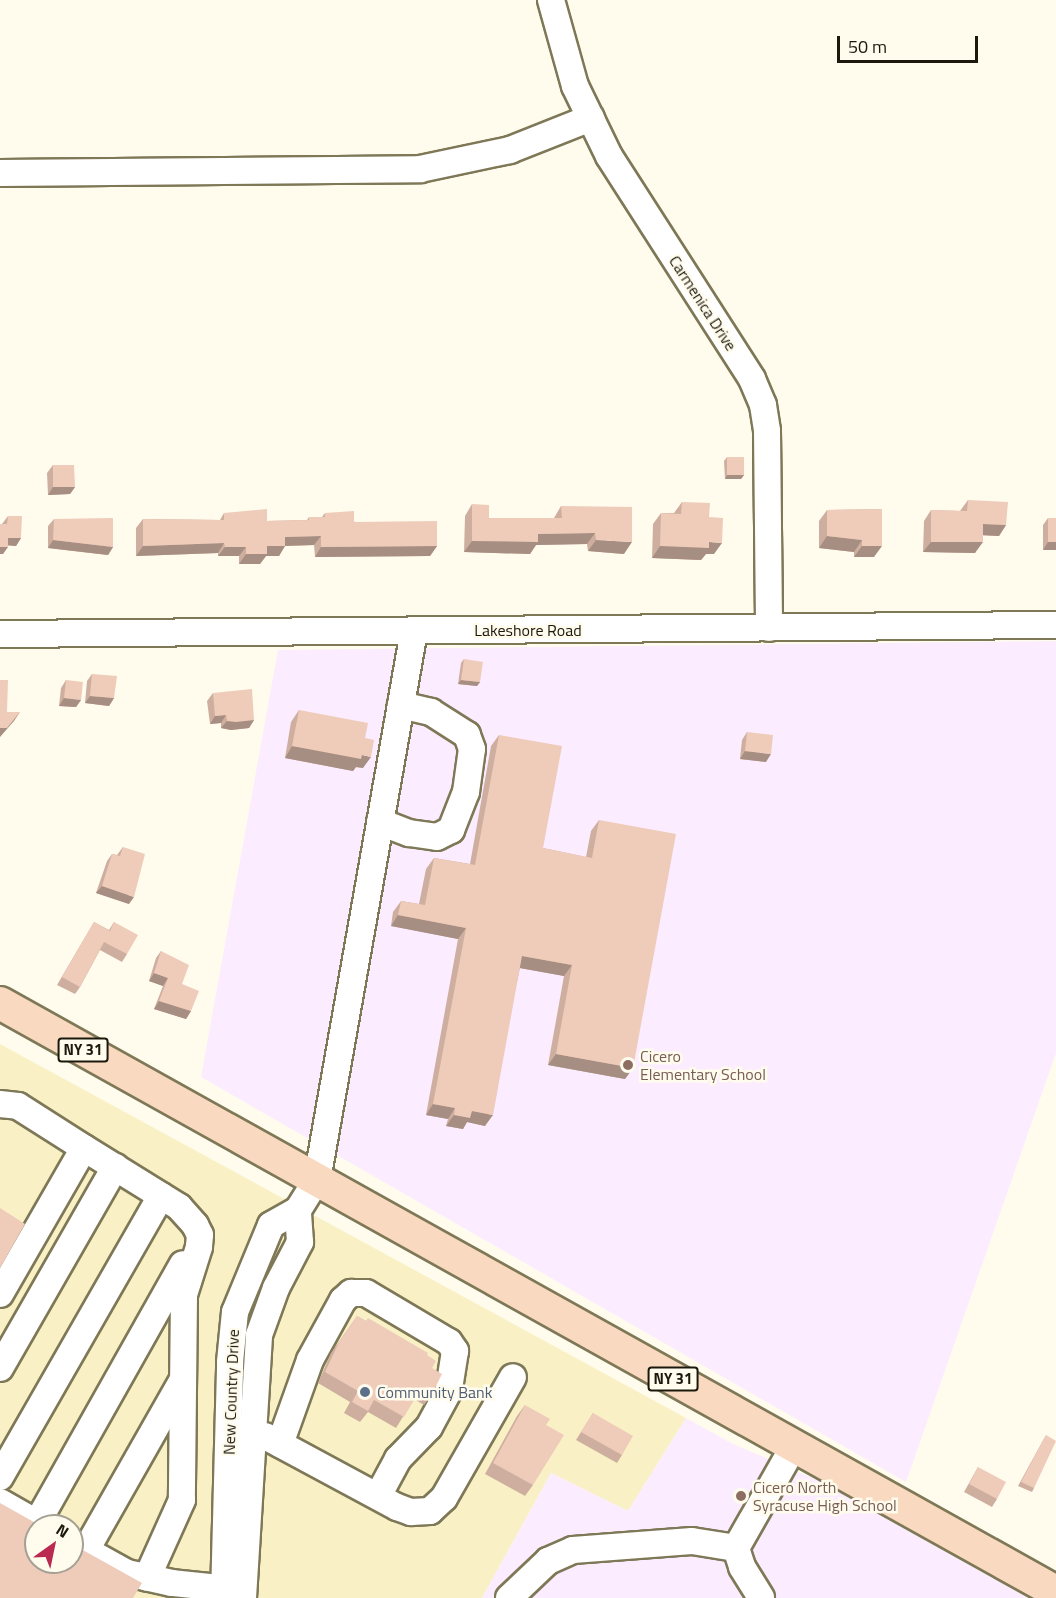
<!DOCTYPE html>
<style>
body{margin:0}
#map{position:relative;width:1056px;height:1598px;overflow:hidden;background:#fffcee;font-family:"Titillium Web",sans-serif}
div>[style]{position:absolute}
.built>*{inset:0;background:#f9f1c5}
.education>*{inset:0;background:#fbecff}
.roads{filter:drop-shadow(2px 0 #7e7857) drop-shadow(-2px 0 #7e7857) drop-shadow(0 2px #7e7857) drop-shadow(0 -2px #7e7857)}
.minor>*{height:26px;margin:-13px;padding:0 13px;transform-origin:13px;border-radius:13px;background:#fff}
.major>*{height:32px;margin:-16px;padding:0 16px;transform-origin:16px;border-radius:16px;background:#f9dac0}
.wall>*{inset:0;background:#ceaf9f}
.shaded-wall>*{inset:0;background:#a78e82}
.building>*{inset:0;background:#efcbb9}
.dots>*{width:16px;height:16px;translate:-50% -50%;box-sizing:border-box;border:3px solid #fffcee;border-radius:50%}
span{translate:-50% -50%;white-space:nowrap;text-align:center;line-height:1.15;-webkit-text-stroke:5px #fffcee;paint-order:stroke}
.shield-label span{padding:2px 4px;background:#fffcee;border:2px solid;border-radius:4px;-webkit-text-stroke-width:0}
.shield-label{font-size:15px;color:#1b190c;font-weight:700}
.street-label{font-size:16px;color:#1b190c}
.education-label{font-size:16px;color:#785e54}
.left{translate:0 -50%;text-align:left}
.service-label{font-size:16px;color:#4e5e75}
.north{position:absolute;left:24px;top:1514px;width:60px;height:60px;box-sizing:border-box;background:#fffcee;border:2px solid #a4a194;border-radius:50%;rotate:33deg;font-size:16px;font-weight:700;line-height:24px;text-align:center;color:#1b190c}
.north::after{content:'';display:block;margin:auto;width:21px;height:27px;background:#b92950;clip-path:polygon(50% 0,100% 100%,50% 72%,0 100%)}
.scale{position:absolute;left:837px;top:36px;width:141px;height:27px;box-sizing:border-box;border:3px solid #1b190c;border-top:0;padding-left:8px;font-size:18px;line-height:21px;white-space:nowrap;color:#1b190c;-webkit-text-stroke:4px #fffcee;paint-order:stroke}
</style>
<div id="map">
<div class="built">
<div style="clip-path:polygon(evenodd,0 1044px,686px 1418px,628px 1511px,551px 1473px,482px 1598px,0 1598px,0 1044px,36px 1526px,72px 1526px,72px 1562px,36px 1562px,36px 1526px)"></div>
</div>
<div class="education">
<div style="clip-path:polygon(1056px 641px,1056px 1053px,906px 1482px,201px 1077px,278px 650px)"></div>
<div style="clip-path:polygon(686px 1418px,733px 1444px,817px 1480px,1028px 1598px,482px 1598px,551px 1473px,628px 1511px)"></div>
</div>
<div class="roads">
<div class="minor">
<div style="left:551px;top:0;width:89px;rotate:74.4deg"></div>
<div style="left:575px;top:86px;width:78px;rotate:64.1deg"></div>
<div style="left:609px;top:156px;width:265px;rotate:57.3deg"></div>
<div style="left:752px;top:379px;width:28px;rotate:67deg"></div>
<div style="left:763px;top:405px;width:26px;rotate:81deg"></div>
<div style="left:767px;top:431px;width:197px;rotate:89.4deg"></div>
<div style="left:0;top:173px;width:420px;rotate:-0.5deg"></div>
<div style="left:420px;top:169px;width:92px;rotate:-11.9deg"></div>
<div style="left:510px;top:150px;width:87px;rotate:-21.6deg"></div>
<div style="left:0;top:634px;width:1056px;rotate:-0.49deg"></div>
<div style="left:380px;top:822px;width:31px;rotate:21deg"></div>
<div style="left:409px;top:833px;width:28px;rotate:8deg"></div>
<div style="left:437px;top:837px;width:16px;rotate:-27deg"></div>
<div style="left:451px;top:830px;width:41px;rotate:-68.5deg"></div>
<div style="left:466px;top:792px;width:43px;rotate:-82.1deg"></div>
<div style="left:472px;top:749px;width:15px;rotate:-110deg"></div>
<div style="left:467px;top:735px;width:43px;rotate:-147.4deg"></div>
<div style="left:431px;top:712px;width:31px;rotate:-167deg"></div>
<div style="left:0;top:1104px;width:18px;rotate:6deg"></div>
<div style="left:18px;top:1106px;width:78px;rotate:32.5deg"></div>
<div style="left:0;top:1294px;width:168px;rotate:-60.1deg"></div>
<div style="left:84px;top:1148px;width:112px;rotate:31.8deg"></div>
<div style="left:179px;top:1207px;width:24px;rotate:48deg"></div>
<div style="left:195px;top:1225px;width:11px;rotate:63deg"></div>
<div style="left:200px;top:1235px;width:12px;rotate:95deg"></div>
<div style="left:199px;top:1247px;width:50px;rotate:107.4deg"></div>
<div style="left:184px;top:1295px;width:205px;rotate:90.6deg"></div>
<div style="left:182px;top:1500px;width:85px;rotate:114.2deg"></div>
<div style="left:0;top:1368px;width:232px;rotate:-60.2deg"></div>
<div style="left:265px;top:1436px;width:150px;rotate:28.3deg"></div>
<div style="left:397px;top:1507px;width:15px;rotate:20deg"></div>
<div style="left:411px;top:1512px;width:19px;rotate:-3deg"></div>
<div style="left:430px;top:1511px;width:19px;rotate:-43deg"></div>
<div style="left:444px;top:1498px;width:139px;rotate:-60.3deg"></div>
<div style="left:280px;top:1444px;width:89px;rotate:-70.3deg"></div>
<div style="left:310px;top:1360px;width:68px;rotate:-61.2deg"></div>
<div style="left:343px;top:1300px;width:11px;rotate:-41deg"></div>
<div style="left:351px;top:1293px;width:15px"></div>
<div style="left:366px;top:1293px;width:96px;rotate:30.6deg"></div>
<div style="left:449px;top:1342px;width:11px;rotate:56deg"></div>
<div style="left:455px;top:1351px;width:39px;rotate:99deg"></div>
<div style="left:449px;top:1390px;width:42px;rotate:118.4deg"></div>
<div style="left:429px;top:1427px;width:45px;rotate:134.1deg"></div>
<div style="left:398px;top:1459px;width:42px;rotate:118.4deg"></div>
<div style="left:0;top:1477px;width:324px;rotate:-60.2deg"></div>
<div style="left:0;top:1502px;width:48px;rotate:29.7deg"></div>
<div style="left:37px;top:1523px;width:297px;rotate:-60.6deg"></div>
<div style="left:73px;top:1543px;width:62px;rotate:29.1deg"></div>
<div style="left:127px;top:1573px;width:46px;rotate:12.5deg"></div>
<div style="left:172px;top:1583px;width:68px;rotate:5.9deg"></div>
<div style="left:736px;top:1548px;width:20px;rotate:72deg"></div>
<div style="left:742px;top:1567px;width:36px;rotate:58deg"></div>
<div style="left:86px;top:1550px;width:194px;rotate:-60.4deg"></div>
<div style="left:224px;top:1598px;width:236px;rotate:-88.5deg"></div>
<div style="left:230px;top:1362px;width:50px;rotate:-84.3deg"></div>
<div style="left:235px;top:1312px;width:94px;rotate:-67.5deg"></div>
<div style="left:271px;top:1225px;width:31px;rotate:-29deg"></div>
<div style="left:298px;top:1210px;width:36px;rotate:-58deg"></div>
<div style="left:317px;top:1180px;width:558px;rotate:-79.98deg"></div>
<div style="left:243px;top:1598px;width:263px;rotate:-86.5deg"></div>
<div style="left:259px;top:1335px;width:50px;rotate:-70.1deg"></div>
<div style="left:276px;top:1288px;width:52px;rotate:-62.4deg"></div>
<div style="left:300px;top:1242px;width:32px;rotate:-94deg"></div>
<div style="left:509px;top:1598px;width:54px;rotate:-43.5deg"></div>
<div style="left:548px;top:1561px;width:27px;rotate:-24deg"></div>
<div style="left:573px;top:1550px;width:119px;rotate:-4.3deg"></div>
<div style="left:692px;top:1541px;width:45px;rotate:9deg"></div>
<div style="left:736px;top:1548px;width:117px;rotate:-60.4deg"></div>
</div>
<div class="major">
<div style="left:0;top:1003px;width:1209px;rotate:29.15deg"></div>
</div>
</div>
<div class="wall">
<div style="clip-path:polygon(727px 457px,744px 475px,741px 479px,725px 479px,724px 461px)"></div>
<div style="clip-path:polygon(53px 465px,75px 487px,70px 494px,48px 495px,47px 473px)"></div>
<div style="clip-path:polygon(968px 500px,1006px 525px,999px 536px,983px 535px,975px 553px,923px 552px,924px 521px,931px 510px,960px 511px)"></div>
<div style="clip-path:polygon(682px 502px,709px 517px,714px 554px,706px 554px,701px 560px,652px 558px,653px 524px,661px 513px,674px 513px)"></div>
<div style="clip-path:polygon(472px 504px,489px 518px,554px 518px,561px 506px,624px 554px,588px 551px,587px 544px,536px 545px,530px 554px,464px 552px,465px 516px)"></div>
<div style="clip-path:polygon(882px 509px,874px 557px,854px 557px,854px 552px,819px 548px,819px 521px,827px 510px)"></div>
<div style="clip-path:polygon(224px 513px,267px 521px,307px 520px,309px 517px,322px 517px,325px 513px,437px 546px,430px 556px,315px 557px,314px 545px,285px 546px,279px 556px,266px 556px,260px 564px,239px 564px,239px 556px,218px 556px,218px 553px,136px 556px,136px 528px,143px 519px,220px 520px)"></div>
<div style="clip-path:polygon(8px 516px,21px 538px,16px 546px,8px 545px,3px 554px,0 554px,0 524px,2px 524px)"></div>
<div style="clip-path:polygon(1048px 518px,1056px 550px,1043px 550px,1043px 525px)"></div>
<div style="clip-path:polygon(54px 519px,113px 547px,108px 555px,48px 548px,48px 526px)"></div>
<div style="clip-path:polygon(464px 659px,480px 682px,477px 686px,458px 684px,461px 663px)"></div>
<div style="clip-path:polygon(92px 674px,114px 698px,109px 706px,85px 703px,87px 681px)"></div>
<div style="clip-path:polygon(66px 680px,81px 700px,76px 707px,59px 706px,61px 688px)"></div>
<div style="clip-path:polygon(213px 693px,254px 720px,249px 728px,231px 730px,221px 728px,221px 723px,210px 724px,207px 701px)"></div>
<div style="clip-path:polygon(299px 710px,365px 738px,363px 768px,356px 767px,353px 771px,285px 758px,291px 722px)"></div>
<div style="clip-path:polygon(747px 732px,766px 762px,740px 759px,742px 740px)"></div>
<div style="clip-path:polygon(499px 735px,543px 848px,586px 857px,591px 831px,599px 820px,633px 1068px,625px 1079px,548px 1065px,564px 976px,520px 968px,485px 1126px,467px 1122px,463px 1129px,446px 1126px,448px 1119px,426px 1115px,458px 939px,391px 926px,393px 912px,401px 901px,419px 904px,426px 869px,434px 858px,470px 864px,491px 746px)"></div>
<div style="clip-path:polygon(123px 847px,129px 904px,96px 893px,107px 861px,112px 854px,117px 855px)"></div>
<div style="clip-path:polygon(94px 922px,109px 930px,114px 922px,127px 954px,122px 962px,100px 950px,80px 987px,75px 994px,57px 985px)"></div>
<div style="clip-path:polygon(161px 951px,182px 984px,191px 1011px,186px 1019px,154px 1009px,163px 986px,149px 981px,156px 958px)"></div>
<div style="clip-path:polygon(357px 1316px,427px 1355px,432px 1368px,432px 1394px,424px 1405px,414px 1399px,396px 1428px,368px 1412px,360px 1422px,344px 1413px,350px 1402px,318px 1383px,331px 1353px)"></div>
<div style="clip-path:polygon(525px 1405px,533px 1485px,525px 1496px,485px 1474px,517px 1416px)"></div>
<div style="clip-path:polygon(593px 1413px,622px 1455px,617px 1463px,576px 1440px)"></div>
<div style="clip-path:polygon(1046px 1435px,1034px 1488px,1032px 1492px,1018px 1486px)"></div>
<div style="clip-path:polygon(978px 1467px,997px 1499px,992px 1507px,964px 1492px)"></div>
</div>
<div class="shaded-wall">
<div style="clip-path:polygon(727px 475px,744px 475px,741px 479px,725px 479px)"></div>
<div style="clip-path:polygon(53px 487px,75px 487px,70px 494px,48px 495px)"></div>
<div style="clip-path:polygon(983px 524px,1006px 525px,999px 536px,976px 535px)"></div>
<div style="clip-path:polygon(595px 533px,587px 544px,536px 545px,530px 554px,464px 552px,472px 541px,538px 534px)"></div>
<div style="clip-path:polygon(321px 536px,314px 545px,282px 546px,285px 546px,279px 556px,266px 556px,260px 564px,239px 564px,246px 554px,267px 546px,285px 537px)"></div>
<div style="clip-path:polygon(827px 536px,862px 540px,854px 552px,819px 548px)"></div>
<div style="clip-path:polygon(8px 538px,21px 538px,16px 546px,3px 545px)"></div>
<div style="clip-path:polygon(53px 540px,113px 547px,108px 555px,48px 548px)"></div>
<div style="clip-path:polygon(596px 540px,632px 542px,624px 554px,588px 551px)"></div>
<div style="clip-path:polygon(709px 542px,722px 543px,714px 554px,706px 554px,701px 560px,652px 558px,660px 546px)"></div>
<div style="clip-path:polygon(931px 542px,983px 542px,975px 553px,923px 552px)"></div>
<div style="clip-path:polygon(1048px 542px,1056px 542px,1056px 550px,1043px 550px)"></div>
<div style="clip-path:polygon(224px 543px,218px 553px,136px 556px,143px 546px)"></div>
<div style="clip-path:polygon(437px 546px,430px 556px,315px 557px,321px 547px)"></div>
<div style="clip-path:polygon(862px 546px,882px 546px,874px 557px,854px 557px)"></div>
<div style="clip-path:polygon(0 547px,8px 547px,3px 554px,0 554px)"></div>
<div style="clip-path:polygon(225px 547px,246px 547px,239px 556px,218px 556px)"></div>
<div style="clip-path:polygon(461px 680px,480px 682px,477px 686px,458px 684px)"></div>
<div style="clip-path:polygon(90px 696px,114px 698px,109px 706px,85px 703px)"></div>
<div style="clip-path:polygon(64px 698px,81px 700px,76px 707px,59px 706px)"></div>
<div style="clip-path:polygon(20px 712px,14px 721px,0 737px,0 728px)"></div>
<div style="clip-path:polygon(226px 715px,221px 723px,210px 724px,215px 716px)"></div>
<div style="clip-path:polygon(254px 720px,249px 728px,231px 730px,221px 728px,227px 721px)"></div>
<div style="clip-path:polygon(292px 746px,362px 755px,371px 757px,363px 768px,356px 767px,353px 771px,285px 758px)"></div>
<div style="clip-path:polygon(745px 751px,771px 754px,766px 762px,740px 759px)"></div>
<div style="clip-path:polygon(102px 886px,134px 897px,129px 904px,96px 893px)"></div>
<div style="clip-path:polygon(398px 915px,466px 928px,458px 939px,391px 926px)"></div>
<div style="clip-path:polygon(522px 956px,572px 965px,564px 976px,514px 967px)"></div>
<div style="clip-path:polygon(154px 973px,168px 978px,163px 986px,149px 981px)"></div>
<div style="clip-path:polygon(159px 1001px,191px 1011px,186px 1019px,154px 1009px)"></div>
<div style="clip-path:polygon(556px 1054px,633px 1068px,625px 1079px,548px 1065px)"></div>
<div style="clip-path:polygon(433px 1104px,455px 1108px,448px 1119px,426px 1115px)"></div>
<div style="clip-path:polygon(472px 1111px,493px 1115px,485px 1126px,467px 1122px,463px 1129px,446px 1126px,454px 1115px)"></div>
</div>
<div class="building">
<div style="clip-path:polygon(727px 457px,744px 457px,744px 475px,727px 475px)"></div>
<div style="clip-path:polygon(53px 465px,74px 465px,75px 487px,53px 487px)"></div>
<div style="clip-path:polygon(968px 500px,1008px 502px,1006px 525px,983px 524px,983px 542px,931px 542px,931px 510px,967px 511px)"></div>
<div style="clip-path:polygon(682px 502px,710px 503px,709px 517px,723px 518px,722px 543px,709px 542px,709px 548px,660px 546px,661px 513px,681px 514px)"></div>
<div style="clip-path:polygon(472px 504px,489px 505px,489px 518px,562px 518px,561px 506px,632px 507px,632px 542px,596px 540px,595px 533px,538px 534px,538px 542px,472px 541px)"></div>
<div style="clip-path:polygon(267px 509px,267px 521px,309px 520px,309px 517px,325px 517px,325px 513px,354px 511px,354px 522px,437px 521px,437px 546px,321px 547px,321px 536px,285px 537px,285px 546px,267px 546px,267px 554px,246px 554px,246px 547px,225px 547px,224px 543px,143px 546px,143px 519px,224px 520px,224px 513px)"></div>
<div style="clip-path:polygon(882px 509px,882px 546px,862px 546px,862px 540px,827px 536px,827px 510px)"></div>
<div style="clip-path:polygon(8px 516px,22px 516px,21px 538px,8px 538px,8px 547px,0 547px,0 524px,7px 524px)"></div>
<div style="clip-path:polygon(113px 518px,113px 547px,53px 540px,54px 519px)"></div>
<div style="clip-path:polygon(1048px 518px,1056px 518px,1056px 542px,1048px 542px)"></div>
<div style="clip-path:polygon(464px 659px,483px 662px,480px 682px,461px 680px)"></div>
<div style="clip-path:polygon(92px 674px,117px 676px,114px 698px,90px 696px)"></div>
<div style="clip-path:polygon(0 680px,8px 680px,7px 712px,20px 712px,7px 728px,0 728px)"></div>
<div style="clip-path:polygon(66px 680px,83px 682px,81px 700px,64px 698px)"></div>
<div style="clip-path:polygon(252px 689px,254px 720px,236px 722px,227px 721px,226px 715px,215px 716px,213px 693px)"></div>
<div style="clip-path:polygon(299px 710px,368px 723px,365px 738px,374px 740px,371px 757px,362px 755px,361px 759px,292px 746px)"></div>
<div style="clip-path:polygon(747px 732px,773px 735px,771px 754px,745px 751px)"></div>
<div style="clip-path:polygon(499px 735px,562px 746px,543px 848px,592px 858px,599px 820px,676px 834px,633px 1068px,556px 1054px,572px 965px,522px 956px,493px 1115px,472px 1111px,470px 1118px,454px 1115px,455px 1108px,433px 1104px,466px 928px,398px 915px,401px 901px,425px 905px,434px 858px,475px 865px)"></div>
<div style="clip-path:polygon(123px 847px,145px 854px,134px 897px,102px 886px,112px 854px,120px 856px)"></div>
<div style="clip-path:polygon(94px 922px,110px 931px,114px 922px,138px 935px,127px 954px,104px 942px,80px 987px,62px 977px)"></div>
<div style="clip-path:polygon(161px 951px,189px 965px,182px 984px,199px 991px,191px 1011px,159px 1001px,168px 978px,154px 973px)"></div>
<div style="clip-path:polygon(0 1208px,25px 1224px,0 1268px)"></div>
<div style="clip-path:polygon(357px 1316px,366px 1321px,368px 1318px,428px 1353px,427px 1355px,436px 1361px,432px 1368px,442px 1374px,432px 1394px,421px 1388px,404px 1417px,374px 1400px,368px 1411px,352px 1402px,358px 1391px,325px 1372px,339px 1342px)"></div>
<div style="clip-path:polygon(525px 1405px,550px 1419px,546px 1425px,564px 1435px,533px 1485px,493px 1463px)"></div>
<div style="clip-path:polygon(593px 1413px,633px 1436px,622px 1455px,581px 1432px)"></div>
<div style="clip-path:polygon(1046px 1435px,1056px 1441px,1034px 1488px,1021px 1482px)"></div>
<div style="clip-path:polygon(978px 1467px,1006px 1482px,997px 1499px,969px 1484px)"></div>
<div style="clip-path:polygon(0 1503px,41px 1526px,36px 1526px,36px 1562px,72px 1562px,72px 1544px,142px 1583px,133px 1598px,0 1598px)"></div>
</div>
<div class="dots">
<div style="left:628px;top:1065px;background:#8d6e63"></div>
<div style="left:365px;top:1392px;background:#5c6f8a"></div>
<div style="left:741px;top:1496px;background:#8d6e63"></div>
</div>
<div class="shield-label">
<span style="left:83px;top:1050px">NY 31</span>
<span style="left:673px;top:1379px">NY 31</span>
</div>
<div class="street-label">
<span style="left:703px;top:303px;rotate:57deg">Carmenica Drive</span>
<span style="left:528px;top:630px">Lakeshore Road</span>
<span style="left:231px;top:1392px;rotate:-88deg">New Country Drive</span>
</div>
<div class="education-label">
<span class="left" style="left:640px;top:1065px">Cicero<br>Elementary School</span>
<span class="left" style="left:753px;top:1496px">Cicero North<br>Syracuse High School</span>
</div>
<div class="service-label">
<span class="left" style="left:377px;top:1392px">Community Bank</span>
</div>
<div class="north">N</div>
<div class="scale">50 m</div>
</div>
